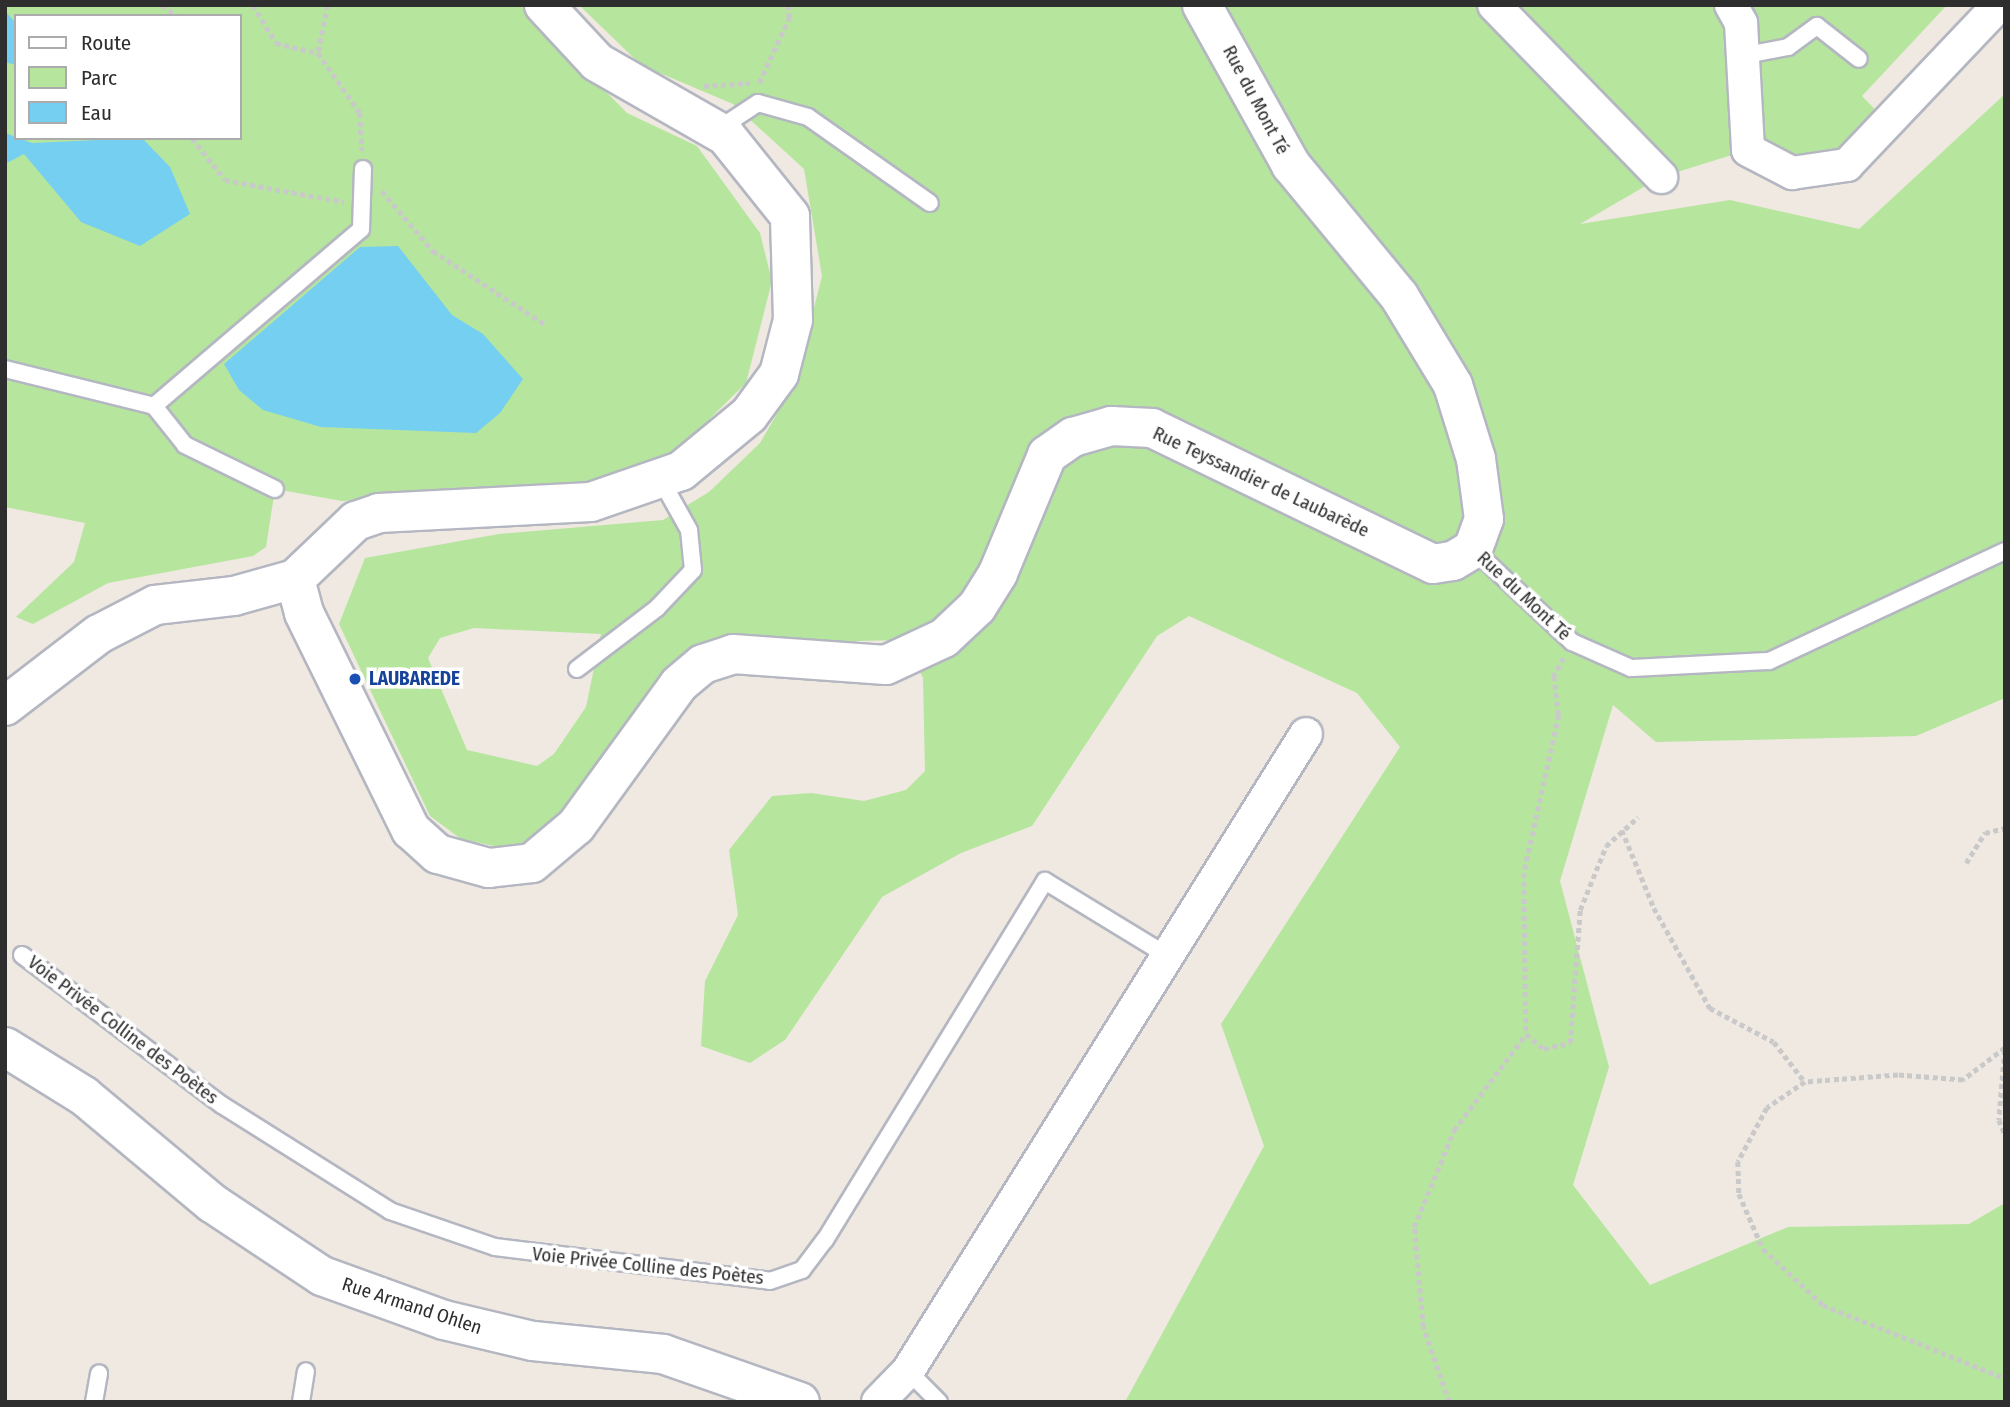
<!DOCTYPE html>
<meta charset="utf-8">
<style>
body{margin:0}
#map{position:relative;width:2010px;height:1407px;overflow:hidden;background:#efe9e1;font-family:"Fira Sans Condensed",sans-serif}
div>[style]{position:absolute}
.green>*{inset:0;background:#b6e59e}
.water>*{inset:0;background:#75cff0}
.path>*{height:4.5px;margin-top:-2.25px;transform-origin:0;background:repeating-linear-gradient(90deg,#c9c9c9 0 5px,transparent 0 8.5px)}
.roads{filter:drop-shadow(2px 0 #b4b7c1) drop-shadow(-2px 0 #b4b7c1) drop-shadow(0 2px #b4b7c1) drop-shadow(0 -2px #b4b7c1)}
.service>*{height:16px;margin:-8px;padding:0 8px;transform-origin:8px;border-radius:8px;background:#fff}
.minor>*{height:32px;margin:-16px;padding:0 16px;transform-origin:16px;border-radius:16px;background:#fff}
.tertiary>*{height:38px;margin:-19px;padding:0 19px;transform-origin:19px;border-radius:19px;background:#fff}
.secondary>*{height:38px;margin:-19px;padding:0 19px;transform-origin:19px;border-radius:19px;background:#fff}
.dots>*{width:19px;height:19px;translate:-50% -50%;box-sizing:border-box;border:4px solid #fff;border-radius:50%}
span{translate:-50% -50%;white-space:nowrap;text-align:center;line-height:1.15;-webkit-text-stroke:7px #fff;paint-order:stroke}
.street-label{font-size:19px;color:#2e2e2e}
.transit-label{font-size:19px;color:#164399;font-weight:700}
.left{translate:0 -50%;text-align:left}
.frame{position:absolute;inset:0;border:7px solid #2e2e2e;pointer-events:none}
.legend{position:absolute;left:14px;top:14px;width:228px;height:126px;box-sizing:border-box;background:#fff;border:2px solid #ababab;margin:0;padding:9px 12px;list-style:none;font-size:21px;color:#2e2e2e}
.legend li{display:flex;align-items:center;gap:14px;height:35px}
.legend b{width:35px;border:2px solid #ababab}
</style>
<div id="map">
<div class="green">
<div style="clip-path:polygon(evenodd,5px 5px,520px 5px,627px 113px,697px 146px,760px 233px,772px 281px,746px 383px,680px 448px,578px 490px,342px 501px,275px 489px,266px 547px,253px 556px,108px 583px,33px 624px,16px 617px,74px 562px,85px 523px,5px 507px,5px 5px,16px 16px,240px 16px,240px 138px,16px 138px,16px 16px)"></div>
<div style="clip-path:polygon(evenodd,579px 5px,1947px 5px,1862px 96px,1889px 124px,1847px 165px,1748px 150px,1661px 177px,1580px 224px,1730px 200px,1859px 229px,2005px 94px,2005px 698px,1916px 736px,1656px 742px,1613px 705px,1560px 881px,1609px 1067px,1573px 1185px,1650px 1285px,1788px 1227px,1969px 1224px,2005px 1203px,2005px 1402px,1125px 1402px,1264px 1146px,1221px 1024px,1400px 747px,1357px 693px,1189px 616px,1157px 636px,1032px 826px,961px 853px,882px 897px,785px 1040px,750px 1063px,701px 1046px,705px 981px,738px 915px,729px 850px,772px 796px,811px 793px,864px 801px,906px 790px,925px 771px,923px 678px,904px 640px,719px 644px,548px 834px,509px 849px,461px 839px,430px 816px,339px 624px,365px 558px,499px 534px,663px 520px,709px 492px,760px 443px,795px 383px,822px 276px,804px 169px,733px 104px,641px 65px,579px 5px,474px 628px,601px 634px,586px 707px,554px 754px,537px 766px,467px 750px,428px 658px,440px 638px,474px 628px)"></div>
</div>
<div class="water">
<div style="clip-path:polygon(5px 11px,16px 23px,16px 65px,5px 62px)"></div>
<div style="clip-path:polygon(5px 133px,32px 143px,142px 138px,170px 167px,190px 214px,140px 246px,81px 222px,24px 154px,5px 164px)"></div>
<div style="clip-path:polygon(398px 246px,452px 315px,483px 334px,523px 379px,500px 413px,476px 433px,321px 427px,263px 410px,239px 390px,224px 364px,360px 247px)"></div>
</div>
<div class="path">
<div style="left:162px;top:5px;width:19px;rotate:36deg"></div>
<div style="left:253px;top:5px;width:44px;rotate:58.8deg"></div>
<div style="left:276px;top:43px;width:43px;rotate:13.4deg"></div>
<div style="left:328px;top:5px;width:49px;rotate:101.8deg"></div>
<div style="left:318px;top:53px;width:73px;rotate:55deg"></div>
<div style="left:360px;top:113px;width:38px;rotate:87deg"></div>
<div style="left:759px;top:83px;width:72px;rotate:-65.2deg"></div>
<div style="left:789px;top:18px;width:13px;rotate:-94deg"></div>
<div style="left:704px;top:86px;width:46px;rotate:-3.7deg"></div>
<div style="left:192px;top:138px;width:53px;rotate:51.8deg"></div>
<div style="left:225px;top:180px;width:121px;rotate:10.5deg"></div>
<div style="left:382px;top:191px;width:79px;rotate:49.6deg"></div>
<div style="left:433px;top:251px;width:135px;rotate:33.2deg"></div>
<div style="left:1564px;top:658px;width:21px;rotate:119deg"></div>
<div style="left:1554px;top:676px;width:39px;rotate:83deg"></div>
<div style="left:1559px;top:715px;width:162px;rotate:102.5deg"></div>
<div style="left:1524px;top:873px;width:161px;rotate:89.3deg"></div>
<div style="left:1526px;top:1034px;width:23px;rotate:40deg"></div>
<div style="left:1544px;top:1049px;width:27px;rotate:-13deg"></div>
<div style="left:1570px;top:1043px;width:133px;rotate:-85.7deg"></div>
<div style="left:1580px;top:910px;width:69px;rotate:-67.9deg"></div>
<div style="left:1606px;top:846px;width:43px;rotate:-42.2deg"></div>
<div style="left:1622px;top:830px;width:84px;rotate:67.7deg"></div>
<div style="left:1654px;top:908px;width:115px;rotate:60.8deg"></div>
<div style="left:1710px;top:1008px;width:72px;rotate:28deg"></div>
<div style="left:1774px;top:1042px;width:51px;rotate:52.2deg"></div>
<div style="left:1966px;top:863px;width:36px;rotate:-58deg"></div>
<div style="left:1985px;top:833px;width:21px;rotate:-14deg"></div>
<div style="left:2005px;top:1048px;width:53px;rotate:142.7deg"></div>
<div style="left:1963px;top:1080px;width:65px;rotate:-175.6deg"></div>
<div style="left:1898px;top:1075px;width:93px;rotate:175.7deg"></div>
<div style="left:1805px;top:1082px;width:46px;rotate:145.6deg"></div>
<div style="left:1767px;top:1108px;width:61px;rotate:118.2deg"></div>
<div style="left:1738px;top:1162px;width:32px;rotate:88deg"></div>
<div style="left:1739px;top:1194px;width:60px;rotate:66.4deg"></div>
<div style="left:1763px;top:1249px;width:82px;rotate:43deg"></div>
<div style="left:1823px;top:1305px;width:196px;rotate:21.9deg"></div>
<div style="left:2005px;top:1050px;width:70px;rotate:94.9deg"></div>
<div style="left:1999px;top:1120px;width:16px;rotate:68deg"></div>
<div style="left:1449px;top:1402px;width:79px;rotate:-109.1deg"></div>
<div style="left:1423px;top:1327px;width:100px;rotate:-95.1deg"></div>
<div style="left:1414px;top:1227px;width:105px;rotate:-67.6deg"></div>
<div style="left:1454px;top:1130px;width:120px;rotate:-53.1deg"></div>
</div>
<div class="roads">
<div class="service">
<div style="left:1741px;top:56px;width:48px;rotate:-10.8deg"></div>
<div style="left:1788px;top:47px;width:36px;rotate:-36deg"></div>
<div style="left:1817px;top:26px;width:53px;rotate:38.2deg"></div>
<div style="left:717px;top:130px;width:49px;rotate:-33.4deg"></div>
<div style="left:758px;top:103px;width:52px;rotate:15.6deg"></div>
<div style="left:808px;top:117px;width:149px;rotate:35.2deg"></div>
<div style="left:5px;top:369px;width:154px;rotate:13.9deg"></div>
<div style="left:154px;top:406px;width:50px;rotate:51.5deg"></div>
<div style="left:185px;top:445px;width:100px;rotate:26.1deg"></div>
<div style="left:154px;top:406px;width:272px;rotate:-40.5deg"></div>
<div style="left:361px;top:229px;width:60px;rotate:-88.1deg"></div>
<div style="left:1473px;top:549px;width:136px;rotate:43.2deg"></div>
<div style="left:1572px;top:642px;width:64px;rotate:23.8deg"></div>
<div style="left:1631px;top:668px;width:138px;rotate:-2.9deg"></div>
<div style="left:1769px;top:661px;width:260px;rotate:-25deg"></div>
<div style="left:577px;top:669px;width:101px;rotate:-37.3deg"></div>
<div style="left:657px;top:608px;width:52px;rotate:-46.5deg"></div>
<div style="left:693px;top:570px;width:40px;rotate:-95.7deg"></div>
<div style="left:689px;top:530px;width:57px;rotate:-119.2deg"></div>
<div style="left:22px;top:955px;width:250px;rotate:36.9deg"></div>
<div style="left:222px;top:1105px;width:199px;rotate:32.2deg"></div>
<div style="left:390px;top:1211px;width:111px;rotate:18.9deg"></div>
<div style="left:495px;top:1247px;width:277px;rotate:7deg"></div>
<div style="left:770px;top:1281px;width:34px;rotate:-19deg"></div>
<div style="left:802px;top:1270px;width:38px;rotate:-53deg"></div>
<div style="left:825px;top:1240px;width:421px;rotate:-58.5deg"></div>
<div style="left:1045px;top:881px;width:142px;rotate:31.4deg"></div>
<div style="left:908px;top:1371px;width:44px;rotate:45deg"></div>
<div style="left:94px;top:1402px;width:29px;rotate:-80deg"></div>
<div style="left:301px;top:1402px;width:31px;rotate:-81deg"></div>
</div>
<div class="minor">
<div style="left:1494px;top:5px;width:240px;rotate:45.8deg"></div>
<div style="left:1731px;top:5px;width:21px;rotate:61deg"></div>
<div style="left:1741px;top:23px;width:127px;rotate:86.8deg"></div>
<div style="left:1748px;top:150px;width:50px;rotate:27.6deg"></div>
<div style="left:1792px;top:173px;width:56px;rotate:-8.3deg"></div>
<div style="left:1847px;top:165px;width:221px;rotate:-46.5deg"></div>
<div style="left:878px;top:1402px;width:43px;rotate:-45.9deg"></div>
<div style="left:908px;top:1371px;width:751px;rotate:-58deg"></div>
</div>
<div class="tertiary">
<div style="left:295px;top:579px;width:35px;rotate:75deg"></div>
<div style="left:304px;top:613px;width:242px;rotate:63.8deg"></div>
<div style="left:411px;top:830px;width:36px;rotate:42deg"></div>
<div style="left:438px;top:854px;width:53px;rotate:15.4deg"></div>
<div style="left:489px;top:868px;width:43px;rotate:-6.6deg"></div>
<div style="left:532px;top:863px;width:57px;rotate:-40.1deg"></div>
<div style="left:576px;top:826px;width:175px;rotate:-54deg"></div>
<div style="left:679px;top:684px;width:31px;rotate:-40deg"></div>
<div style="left:703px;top:664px;width:32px;rotate:-18deg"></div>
<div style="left:733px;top:654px;width:153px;rotate:4.1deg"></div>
<div style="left:886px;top:665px;width:64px;rotate:-25deg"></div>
<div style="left:944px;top:638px;width:45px;rotate:-43.2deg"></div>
<div style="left:977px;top:607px;width:40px;rotate:-58deg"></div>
<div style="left:998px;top:573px;width:128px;rotate:-67.4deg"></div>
<div style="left:1047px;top:455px;width:32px;rotate:-35deg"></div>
<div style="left:1073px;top:437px;width:40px;rotate:-16deg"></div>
<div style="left:1111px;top:426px;width:41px;rotate:2.8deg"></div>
<div style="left:1152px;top:428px;width:312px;rotate:25.8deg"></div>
<div style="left:1433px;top:564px;width:20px;rotate:-9deg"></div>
<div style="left:1453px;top:561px;width:23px;rotate:-31deg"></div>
<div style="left:1473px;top:549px;width:32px;rotate:-70deg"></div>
<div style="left:1484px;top:519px;width:61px;rotate:-97.6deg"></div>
<div style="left:1476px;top:459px;width:77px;rotate:-107.3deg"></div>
<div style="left:1453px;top:385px;width:104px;rotate:-121.2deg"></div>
<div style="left:1399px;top:296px;width:170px;rotate:-129.5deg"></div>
<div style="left:1291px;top:165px;width:183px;rotate:-119.1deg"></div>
</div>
<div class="secondary">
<div style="left:5px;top:706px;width:118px;rotate:-37.5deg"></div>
<div style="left:99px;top:634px;width:63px;rotate:-27.4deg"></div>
<div style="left:155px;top:605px;width:80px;rotate:-6.5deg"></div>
<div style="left:234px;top:596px;width:63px;rotate:-15.6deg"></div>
<div style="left:295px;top:579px;width:84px;rotate:-43.6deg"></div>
<div style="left:356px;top:521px;width:24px;rotate:-19deg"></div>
<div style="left:379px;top:513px;width:212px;rotate:-3deg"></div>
<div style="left:591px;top:502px;width:95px;rotate:-19deg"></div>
<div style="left:681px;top:471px;width:88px;rotate:-39.5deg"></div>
<div style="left:749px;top:415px;width:51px;rotate:-53.8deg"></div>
<div style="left:779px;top:374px;width:56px;rotate:-75.5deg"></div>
<div style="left:793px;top:320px;width:104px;rotate:-91.7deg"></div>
<div style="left:790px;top:216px;width:102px;rotate:-128.7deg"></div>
<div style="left:726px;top:136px;width:149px;rotate:-150.2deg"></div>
<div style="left:597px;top:62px;width:78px;rotate:-132.9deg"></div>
<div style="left:5px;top:1047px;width:93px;rotate:31.8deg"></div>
<div style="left:84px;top:1096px;width:167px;rotate:39.9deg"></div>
<div style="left:212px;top:1203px;width:132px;rotate:33.6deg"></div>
<div style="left:322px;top:1276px;width:130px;rotate:19.8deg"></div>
<div style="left:444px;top:1320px;width:91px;rotate:13.3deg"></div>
<div style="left:533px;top:1341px;width:131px;rotate:5.7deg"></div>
<div style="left:663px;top:1354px;width:145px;rotate:19.3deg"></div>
</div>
</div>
<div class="dots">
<div style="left:355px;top:679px;background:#1a4fb4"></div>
</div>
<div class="street-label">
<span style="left:1256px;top:100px;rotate:62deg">Rue du Mont Té</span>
<span style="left:1261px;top:482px;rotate:25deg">Rue Teyssandier de Laubarède</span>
<span style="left:1524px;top:596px;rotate:43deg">Rue du Mont Té</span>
<span style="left:123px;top:1030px;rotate:37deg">Voie Privée Colline des Poètes</span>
<span style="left:648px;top:1266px;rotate:6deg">Voie Privée Colline des Poètes</span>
<span style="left:412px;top:1306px;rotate:18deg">Rue Armand Ohlen</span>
</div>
<div class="transit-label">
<span class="left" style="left:369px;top:679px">LAUBAREDE</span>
</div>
<div class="frame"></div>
<ul class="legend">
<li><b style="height:9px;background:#fff"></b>Route</li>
<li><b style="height:19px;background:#b6e59e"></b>Parc</li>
<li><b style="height:19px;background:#75cff0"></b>Eau</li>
</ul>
</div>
